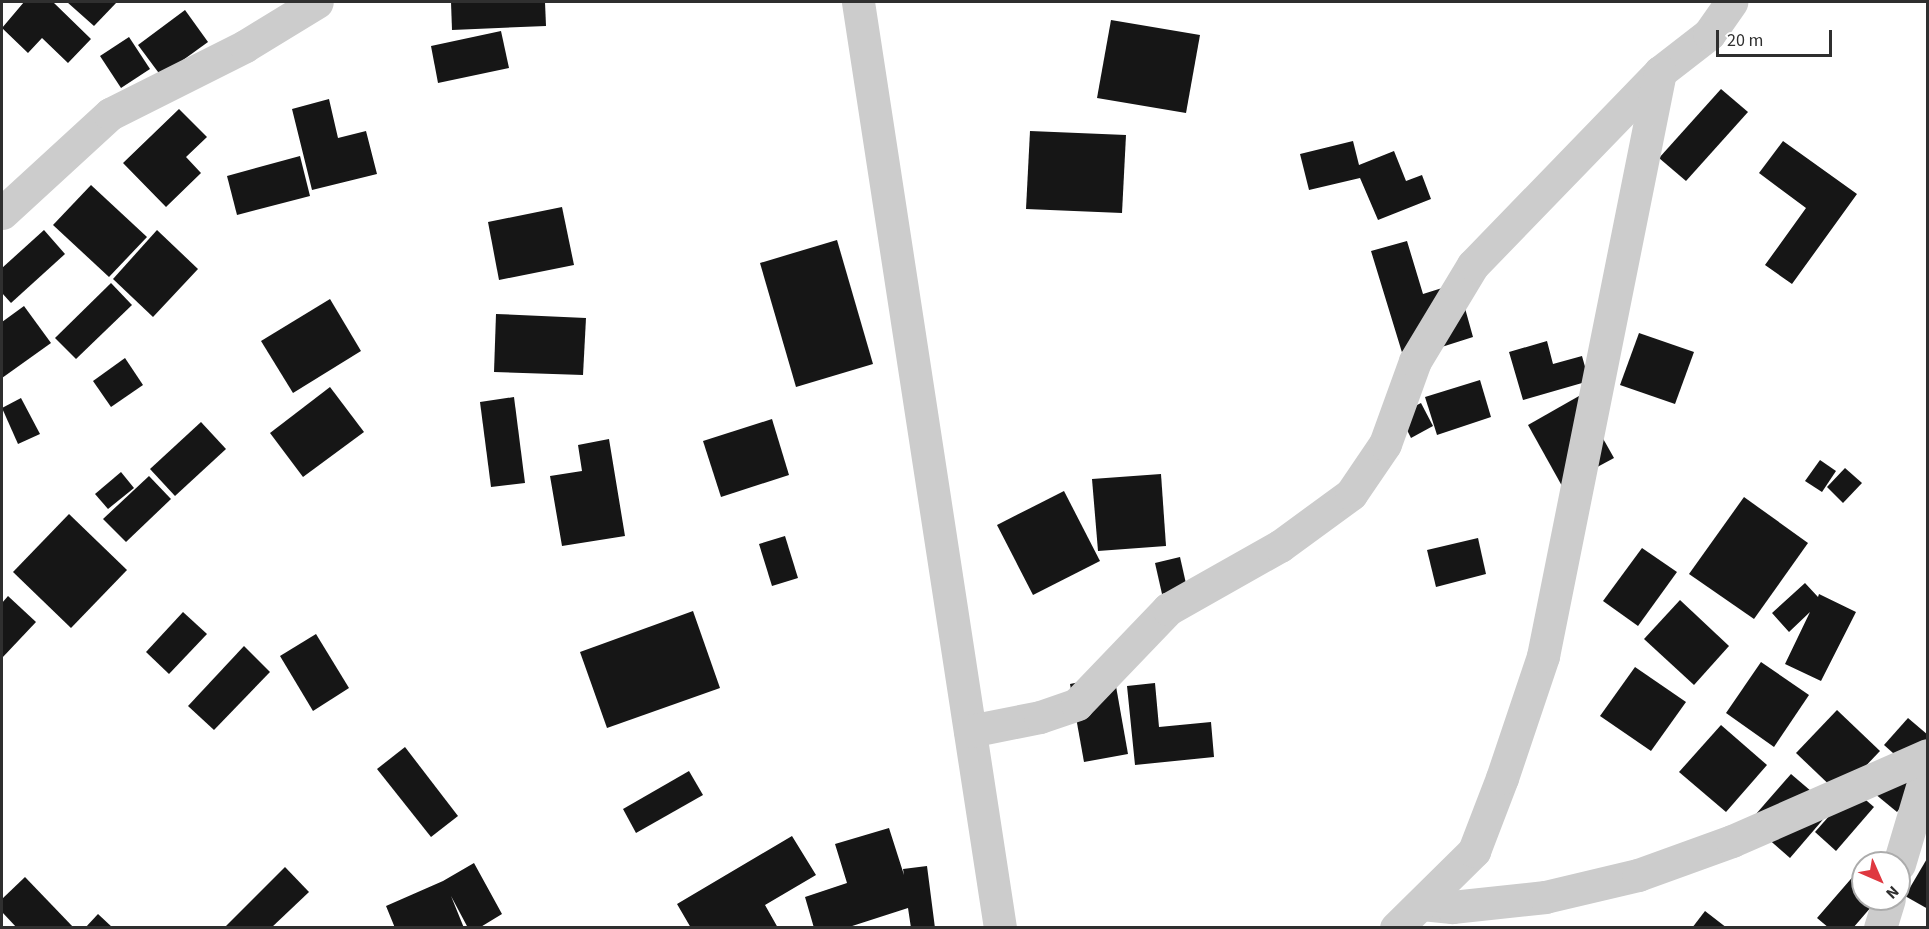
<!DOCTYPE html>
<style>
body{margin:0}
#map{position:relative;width:1929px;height:929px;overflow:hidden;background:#fff;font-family:"Source Sans 3",sans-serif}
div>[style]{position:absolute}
.building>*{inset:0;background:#161616}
.minor>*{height:33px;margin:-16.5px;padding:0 16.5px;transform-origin:16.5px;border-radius:16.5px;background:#ccc}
span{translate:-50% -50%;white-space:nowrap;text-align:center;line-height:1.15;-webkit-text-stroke:6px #fff;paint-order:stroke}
.frame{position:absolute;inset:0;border:3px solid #2f2f2f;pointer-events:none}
.north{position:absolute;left:1851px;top:851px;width:60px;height:60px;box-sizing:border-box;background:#fff;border:2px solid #acacac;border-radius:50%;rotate:135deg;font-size:16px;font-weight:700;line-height:24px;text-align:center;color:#2f2f2f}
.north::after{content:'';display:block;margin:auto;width:21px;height:27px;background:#df3840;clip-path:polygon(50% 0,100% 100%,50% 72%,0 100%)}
.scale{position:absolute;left:1716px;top:30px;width:116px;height:27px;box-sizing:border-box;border:3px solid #2f2f2f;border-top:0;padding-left:8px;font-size:18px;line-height:21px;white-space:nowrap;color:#2f2f2f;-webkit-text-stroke:4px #fff;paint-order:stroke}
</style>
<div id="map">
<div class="building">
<div style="clip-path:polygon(24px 2px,53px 2px,91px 39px,68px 63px,42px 38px,28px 53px,2px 28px)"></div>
<div style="clip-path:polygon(67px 2px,117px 2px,94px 26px)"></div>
<div style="clip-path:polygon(451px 2px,545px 2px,546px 26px,452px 30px)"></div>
<div style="clip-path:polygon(185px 10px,208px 42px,161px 76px,138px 45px)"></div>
<div style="clip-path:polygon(1111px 20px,1200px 35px,1186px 113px,1097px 98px)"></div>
<div style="clip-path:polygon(501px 31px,509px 68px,438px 83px,431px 46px)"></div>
<div style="clip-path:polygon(129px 37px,150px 69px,121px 88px,100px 56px)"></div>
<div style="clip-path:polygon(1721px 89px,1748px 112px,1686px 181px,1659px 158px)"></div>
<div style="clip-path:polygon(329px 99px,338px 138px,366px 131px,377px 174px,312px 190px,292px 109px)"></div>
<div style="clip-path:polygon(179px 109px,207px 137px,186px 157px,201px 173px,166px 207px,123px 163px)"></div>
<div style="clip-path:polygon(1030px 131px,1126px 135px,1122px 213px,1026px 209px)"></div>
<div style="clip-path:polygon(1353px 141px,1359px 165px,1394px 151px,1406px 181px,1422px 175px,1431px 199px,1378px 220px,1360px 178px,1309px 190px,1300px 154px)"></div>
<div style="clip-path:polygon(1783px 141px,1857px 194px,1792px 284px,1765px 265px,1806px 208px,1759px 173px)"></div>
<div style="clip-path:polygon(300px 156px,310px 196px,237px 215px,227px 176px)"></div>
<div style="clip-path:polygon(91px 185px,147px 237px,109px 277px,53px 225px)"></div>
<div style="clip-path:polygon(562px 207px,574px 265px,499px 280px,488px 222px)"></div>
<div style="clip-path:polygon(44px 230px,65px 254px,11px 303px,2px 293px,2px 268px)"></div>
<div style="clip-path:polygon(157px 230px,198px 269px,153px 317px,113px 279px)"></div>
<div style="clip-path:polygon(837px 240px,873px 364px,796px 387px,760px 263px)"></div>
<div style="clip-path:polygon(1407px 241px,1423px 294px,1458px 283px,1473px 337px,1404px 359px,1371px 251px)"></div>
<div style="clip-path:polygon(111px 283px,132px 305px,76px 359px,55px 338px)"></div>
<div style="clip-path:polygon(330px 299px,361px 351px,293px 393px,261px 341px)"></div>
<div style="clip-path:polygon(24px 306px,51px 343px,2px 378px,2px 322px)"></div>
<div style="clip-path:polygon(496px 314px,586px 318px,583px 375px,494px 372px)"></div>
<div style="clip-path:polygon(1639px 333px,1694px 352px,1675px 404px,1620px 385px)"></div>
<div style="clip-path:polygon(1547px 341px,1553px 364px,1582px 356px,1589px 381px,1523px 400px,1509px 352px)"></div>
<div style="clip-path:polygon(125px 358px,143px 385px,111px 407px,93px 381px)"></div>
<div style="clip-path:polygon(1480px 380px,1491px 417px,1437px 435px,1425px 397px)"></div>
<div style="clip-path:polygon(330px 387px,364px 432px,303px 477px,270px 433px)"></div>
<div style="clip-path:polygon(1579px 396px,1614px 458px,1562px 486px,1528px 425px)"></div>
<div style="clip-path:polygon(514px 397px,525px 483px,491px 487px,480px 402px)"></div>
<div style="clip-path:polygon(21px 398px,40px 434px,18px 444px,2px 408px)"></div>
<div style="clip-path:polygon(1421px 403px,1433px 426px,1411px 438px,1399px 414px)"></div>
<div style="clip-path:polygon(772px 419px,789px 475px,721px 497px,703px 441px)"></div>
<div style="clip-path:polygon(201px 422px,226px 449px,175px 496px,150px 469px)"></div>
<div style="clip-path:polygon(609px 439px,625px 536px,562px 546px,550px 476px,582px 471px,578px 445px)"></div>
<div style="clip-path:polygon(1820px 460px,1836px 471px,1822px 492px,1805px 481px)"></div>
<div style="clip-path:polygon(1845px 468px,1862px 483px,1843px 503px,1827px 487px)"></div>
<div style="clip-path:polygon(121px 472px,134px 488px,108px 509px,95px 494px)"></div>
<div style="clip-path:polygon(1161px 474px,1166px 546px,1098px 551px,1092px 479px)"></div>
<div style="clip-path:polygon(149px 476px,171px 499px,126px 542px,103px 519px)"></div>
<div style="clip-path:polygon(1064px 491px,1100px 561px,1033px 595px,997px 525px)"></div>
<div style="clip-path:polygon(1744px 497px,1808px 543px,1754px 619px,1689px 574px)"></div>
<div style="clip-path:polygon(69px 514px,127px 570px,71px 628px,13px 572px)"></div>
<div style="clip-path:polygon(785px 536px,798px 578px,772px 586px,759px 544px)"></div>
<div style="clip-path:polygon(1478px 538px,1486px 574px,1436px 587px,1427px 550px)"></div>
<div style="clip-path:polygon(1642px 548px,1677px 572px,1638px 626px,1603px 601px)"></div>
<div style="clip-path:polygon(1180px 557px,1187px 588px,1162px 594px,1155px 563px)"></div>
<div style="clip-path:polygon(1805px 583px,1818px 597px,1819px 594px,1856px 612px,1821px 681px,1785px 664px,1810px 612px,1789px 632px,1772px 613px)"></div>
<div style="clip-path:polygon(8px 596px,36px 622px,2px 658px,2px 603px)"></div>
<div style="clip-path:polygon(1680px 600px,1729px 646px,1694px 685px,1644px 639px)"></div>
<div style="clip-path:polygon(693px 611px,720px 688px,607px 728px,580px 652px)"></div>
<div style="clip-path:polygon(183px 612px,207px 634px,169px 674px,146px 652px)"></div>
<div style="clip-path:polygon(316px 634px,349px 688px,313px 711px,280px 656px)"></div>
<div style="clip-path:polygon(244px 646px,270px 672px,214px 730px,188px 706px)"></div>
<div style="clip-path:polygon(1761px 662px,1809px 695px,1774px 747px,1726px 713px)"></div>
<div style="clip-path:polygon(1635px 667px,1686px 702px,1651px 751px,1600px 716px)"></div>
<div style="clip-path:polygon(1114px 675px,1128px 754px,1084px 762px,1070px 684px)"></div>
<div style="clip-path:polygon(1155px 683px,1159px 727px,1211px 722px,1214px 757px,1135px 765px,1127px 686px)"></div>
<div style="clip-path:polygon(1837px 710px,1880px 751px,1839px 794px,1796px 753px)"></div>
<div style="clip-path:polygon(1908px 718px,1928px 735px,1928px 769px,1920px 777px,1884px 745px)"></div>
<div style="clip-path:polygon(1721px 725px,1767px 765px,1726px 812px,1679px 772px)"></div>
<div style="clip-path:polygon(405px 747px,458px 816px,431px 837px,377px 769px)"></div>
<div style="clip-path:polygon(1883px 758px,1918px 786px,1897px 812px,1863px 784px)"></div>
<div style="clip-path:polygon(689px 771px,703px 795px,636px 833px,623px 809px)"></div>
<div style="clip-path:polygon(1791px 774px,1832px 809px,1790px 858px,1749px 822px)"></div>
<div style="clip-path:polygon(1853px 789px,1874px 807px,1836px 851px,1815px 832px)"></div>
<div style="clip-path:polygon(889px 828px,904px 875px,903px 869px,927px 866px,935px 928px,911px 928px,908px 908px,846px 928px,814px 928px,805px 897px,847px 883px,835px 844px)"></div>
<div style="clip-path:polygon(792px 836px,816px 875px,765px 905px,778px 928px,691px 928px,677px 904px)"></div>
<div style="clip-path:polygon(1928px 857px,1928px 909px,1905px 896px)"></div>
<div style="clip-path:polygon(474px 863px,502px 914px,479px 928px,468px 928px,451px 896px,464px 928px,395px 928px,386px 906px,443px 881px)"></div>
<div style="clip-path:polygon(1863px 865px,1863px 899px,1878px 899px,1853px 928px,1829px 928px,1817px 918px)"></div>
<div style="clip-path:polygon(285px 867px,309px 892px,271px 928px,224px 928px)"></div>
<div style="clip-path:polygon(25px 877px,74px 928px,17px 928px,2px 912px,2px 899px)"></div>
<div style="clip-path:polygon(1705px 911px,1727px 928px,1692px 928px)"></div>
<div style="clip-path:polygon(98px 914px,113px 928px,85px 928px)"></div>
</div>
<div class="minor">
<div style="left:858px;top:2px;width:937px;rotate:81.28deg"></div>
<div style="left:2px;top:213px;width:147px;rotate:-42.5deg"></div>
<div style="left:110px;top:114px;width:151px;rotate:-26.7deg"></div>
<div style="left:245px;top:46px;width:84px;rotate:-31.4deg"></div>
<div style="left:970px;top:731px;width:71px;rotate:-11.3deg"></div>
<div style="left:1040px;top:717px;width:39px;rotate:-19deg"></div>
<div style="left:1077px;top:704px;width:132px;rotate:-46.2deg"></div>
<div style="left:1168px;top:609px;width:129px;rotate:-29.4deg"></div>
<div style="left:1280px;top:546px;width:88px;rotate:-36.2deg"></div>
<div style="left:1351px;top:494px;width:60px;rotate:-55.8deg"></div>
<div style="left:1385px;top:444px;width:88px;rotate:-70.1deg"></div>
<div style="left:1415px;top:361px;width:112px;rotate:-58.9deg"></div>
<div style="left:1473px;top:265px;width:269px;rotate:-45.9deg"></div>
<div style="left:1660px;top:72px;width:62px;rotate:-37.8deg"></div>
<div style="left:1709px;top:34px;width:39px;rotate:-55deg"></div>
<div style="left:1899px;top:864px;width:101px;rotate:-73.4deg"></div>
<div style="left:1422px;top:904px;width:30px;rotate:6deg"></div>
<div style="left:1452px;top:907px;width:94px;rotate:-6.1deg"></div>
<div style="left:1545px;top:897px;width:96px;rotate:-13.3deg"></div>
<div style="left:1638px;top:875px;width:100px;rotate:-19.9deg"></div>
<div style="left:1732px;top:841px;width:214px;rotate:-23.7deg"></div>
<div style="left:1396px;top:928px;width:110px;rotate:-44.6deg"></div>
<div style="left:1474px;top:851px;width:78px;rotate:-69deg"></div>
<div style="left:1502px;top:778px;width:129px;rotate:-71.4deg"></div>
<div style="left:1543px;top:656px;width:596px;rotate:-78.67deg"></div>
<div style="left:1880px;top:928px;width:30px;rotate:-73deg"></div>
</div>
<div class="frame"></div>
<div class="north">N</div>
<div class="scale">20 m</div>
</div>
